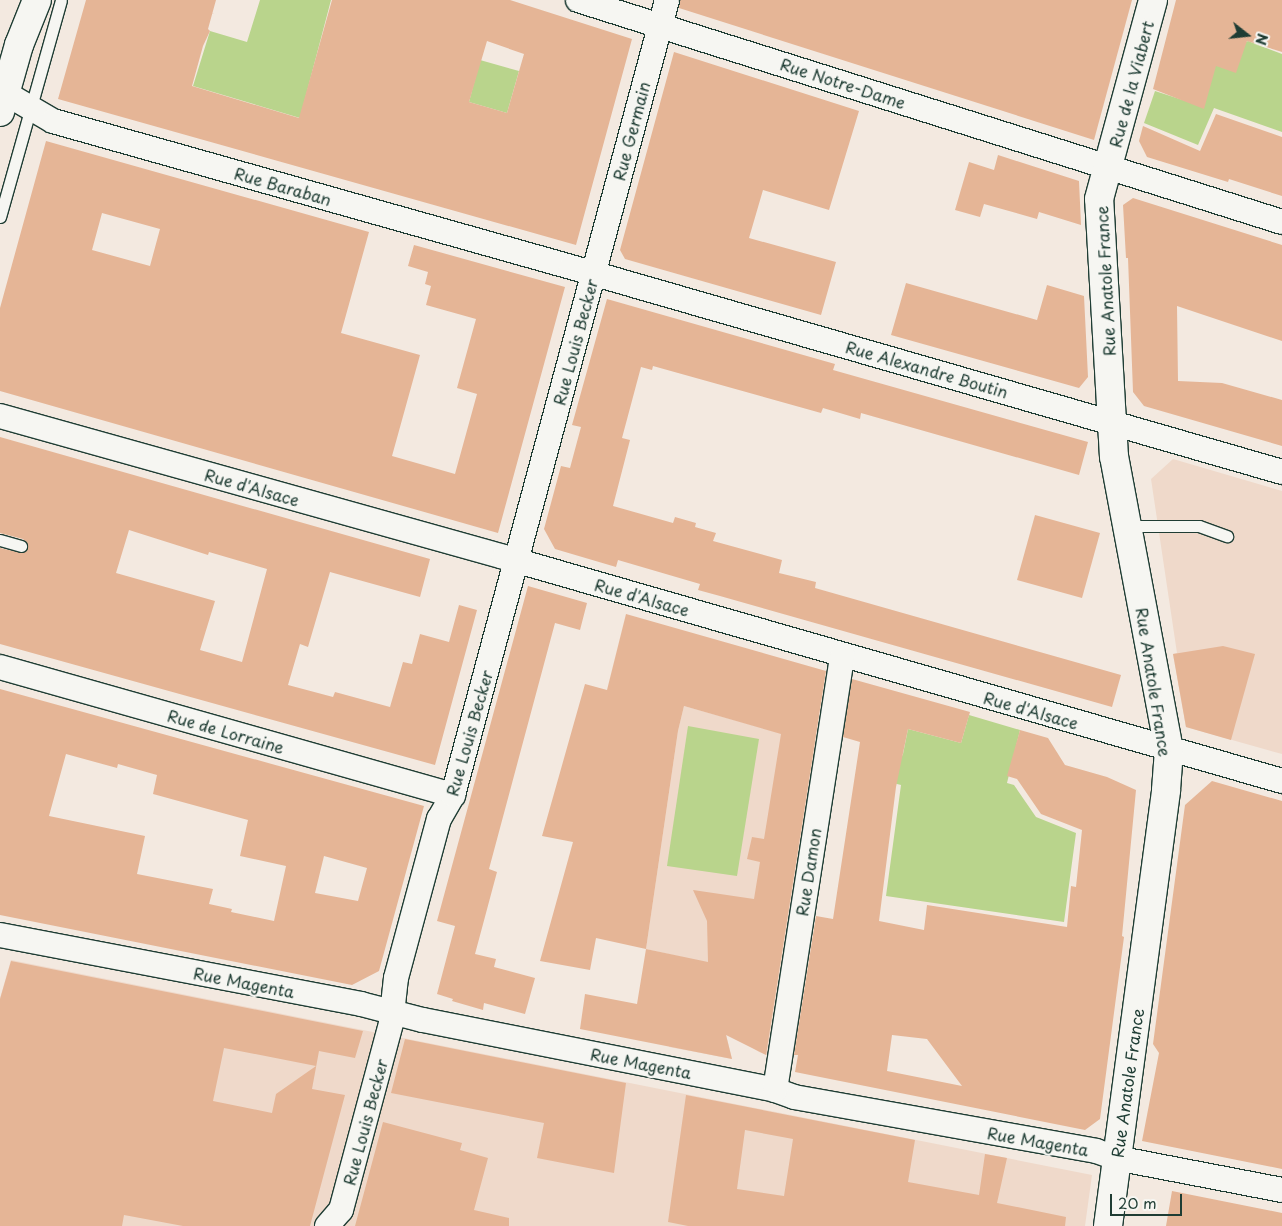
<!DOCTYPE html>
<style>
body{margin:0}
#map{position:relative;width:1282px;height:1226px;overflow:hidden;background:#f3e9e0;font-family:"Playpen Sans",sans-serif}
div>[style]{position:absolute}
.built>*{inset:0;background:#efd9ca}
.green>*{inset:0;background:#b9d48c}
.building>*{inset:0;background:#e5b596}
.roads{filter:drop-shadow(1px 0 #1f3d34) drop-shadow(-1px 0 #1f3d34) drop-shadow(0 1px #1f3d34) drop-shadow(0 -1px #1f3d34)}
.service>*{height:11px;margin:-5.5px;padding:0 5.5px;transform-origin:5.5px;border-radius:5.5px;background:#f6f6f2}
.minor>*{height:24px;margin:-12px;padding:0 12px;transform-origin:12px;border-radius:12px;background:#f6f6f2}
.tertiary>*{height:28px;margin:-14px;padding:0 14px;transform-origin:14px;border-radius:14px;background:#f6f6f2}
.secondary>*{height:28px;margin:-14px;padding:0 14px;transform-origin:14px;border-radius:14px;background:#f6f6f2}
span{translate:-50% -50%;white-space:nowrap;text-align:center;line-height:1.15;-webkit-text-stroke:5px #f6f6f2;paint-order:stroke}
.street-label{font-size:16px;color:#1f3d34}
.north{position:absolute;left:1222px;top:10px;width:50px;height:50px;-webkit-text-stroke:4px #f6f6f2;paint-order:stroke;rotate:106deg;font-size:14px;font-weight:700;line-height:20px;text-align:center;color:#1f3d34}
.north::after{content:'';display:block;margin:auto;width:18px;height:22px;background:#1f3d34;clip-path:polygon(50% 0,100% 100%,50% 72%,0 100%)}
.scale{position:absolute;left:1110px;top:1194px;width:72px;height:22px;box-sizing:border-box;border:2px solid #1f3d34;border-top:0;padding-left:6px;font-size:15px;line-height:18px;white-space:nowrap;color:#1f3d34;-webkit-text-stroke:4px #f6f6f2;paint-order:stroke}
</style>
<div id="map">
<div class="built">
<div style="clip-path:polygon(1173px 459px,1282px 491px,1282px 754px,1186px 727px,1173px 654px,1177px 653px,1151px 479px)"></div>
<div style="clip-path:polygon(684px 706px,822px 745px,772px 1057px,759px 1052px,725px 1030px,732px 1059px,669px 1047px,682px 957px,646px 949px,678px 731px)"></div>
<div style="clip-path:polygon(11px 960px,1092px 1175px,1085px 1226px,0 1226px,0 998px)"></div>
</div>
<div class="green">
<div style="clip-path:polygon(260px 0,331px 0,300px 118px,193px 86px,210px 31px,247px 42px)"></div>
<div style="clip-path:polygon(1248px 41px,1282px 54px,1282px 132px,1214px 108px,1198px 145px,1144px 123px,1155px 91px,1192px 103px,1207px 63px)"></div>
<div style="clip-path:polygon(480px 60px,519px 71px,507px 113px,469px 102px)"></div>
<div style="clip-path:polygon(969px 715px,1020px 730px,1007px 783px,1014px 785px,1036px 817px,1076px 833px,1064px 922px,886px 896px,901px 785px,889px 782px,903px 754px,908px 729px,961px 743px)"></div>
<div style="clip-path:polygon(688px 726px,759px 739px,737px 876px,667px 866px)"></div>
</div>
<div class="building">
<div style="clip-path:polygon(evenodd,86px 0,216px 0,208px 29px,210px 31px,203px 46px,192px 86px,299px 118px,332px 0,510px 0,632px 39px,576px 245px,58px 99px,86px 0,487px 41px,524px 54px,507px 113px,469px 102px,487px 41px)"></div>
<div style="clip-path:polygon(680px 0,1132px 0,1094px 140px,679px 8px)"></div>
<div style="clip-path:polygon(1176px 0,1282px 0,1282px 52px,1247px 41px,1236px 73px,1216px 66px,1204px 109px,1153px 89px)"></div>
<div style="clip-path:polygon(674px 52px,859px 111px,829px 210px,763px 190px,749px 238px,836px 262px,821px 315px,625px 259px,620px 250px)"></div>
<div style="clip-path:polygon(1216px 114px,1282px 137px,1282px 196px,1229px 179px,1228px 182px,1147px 157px,1139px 141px,1143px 126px,1200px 151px)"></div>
<div style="clip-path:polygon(evenodd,46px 141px,369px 232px,341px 333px,420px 355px,392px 456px,455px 474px,477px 394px,457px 388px,476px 319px,426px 305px,431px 286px,425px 284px,428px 272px,408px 266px,414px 245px,565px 287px,498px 533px,0 391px,0 308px,46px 141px,102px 213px,160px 229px,150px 266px,92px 250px,102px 213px)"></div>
<div style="clip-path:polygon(998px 155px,1079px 181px,1081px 225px,1039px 212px,1037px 219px,984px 204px,980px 217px,955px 210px,969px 162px,994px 170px)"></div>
<div style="clip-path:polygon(1133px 198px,1282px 245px,1282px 341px,1177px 306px,1178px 381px,1222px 383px,1282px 400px,1282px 446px,1144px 406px,1133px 392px,1128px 258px,1126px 258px,1123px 205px)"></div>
<div style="clip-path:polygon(906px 283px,1037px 320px,1047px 285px,1084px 296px,1088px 377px,1079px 388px,891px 335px)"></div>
<div style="clip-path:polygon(607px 299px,835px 364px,833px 370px,1088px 442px,1079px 475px,861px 413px,860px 419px,823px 408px,821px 413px,653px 366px,652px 370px,641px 367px,622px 438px,630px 440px,613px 506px,673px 523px,675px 517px,696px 523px,695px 527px,716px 533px,713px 541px,782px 560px,779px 573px,816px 582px,815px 588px,1121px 675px,1112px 707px,720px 596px,698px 590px,700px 584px,618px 560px,616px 567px,555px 549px,544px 529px,561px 466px,570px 468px,581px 427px,572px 425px)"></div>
<div style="clip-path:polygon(evenodd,0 437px,430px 559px,420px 597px,330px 572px,308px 647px,300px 644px,288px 685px,333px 697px,335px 692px,390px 707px,403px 662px,412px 664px,420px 634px,449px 642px,459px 605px,477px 610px,435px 765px,0 644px,0 548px,22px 553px,27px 551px,28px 545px,23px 539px,0 533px,0 437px,129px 530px,208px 555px,209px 552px,267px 569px,242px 662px,200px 650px,215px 601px,116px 573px,129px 530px)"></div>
<div style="clip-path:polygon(1035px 515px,1100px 533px,1082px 598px,1017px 580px)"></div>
<div style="clip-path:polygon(528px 586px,587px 603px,580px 630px,555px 623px,489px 869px,497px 872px,475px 954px,496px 959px,494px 967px,535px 978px,525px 1014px,484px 1003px,483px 1010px,452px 1001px,453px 999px,437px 994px,455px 926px,437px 921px)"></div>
<div style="clip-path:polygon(evenodd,626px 614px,826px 671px,766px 1055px,726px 1035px,732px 1059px,580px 1029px,585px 994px,637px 1004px,646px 949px,596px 938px,590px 970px,540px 961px,573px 842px,542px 836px,585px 684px,607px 690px,626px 614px,684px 706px,781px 734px,764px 839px,752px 837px,747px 859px,760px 862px,754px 899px,693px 890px,707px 921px,708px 962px,646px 949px,678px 731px,684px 706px)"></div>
<div style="clip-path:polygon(1223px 646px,1255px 654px,1231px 740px,1186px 727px,1173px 654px)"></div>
<div style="clip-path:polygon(evenodd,852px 679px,970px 712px,961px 743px,908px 729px,896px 787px,879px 921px,924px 930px,927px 905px,1067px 927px,1071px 886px,1076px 887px,1082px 830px,1041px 814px,1017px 779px,1007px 776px,1020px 730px,1048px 738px,1065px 765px,1107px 777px,1136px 790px,1122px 936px,1124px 937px,1100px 1119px,1085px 1130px,795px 1072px,798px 1055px,794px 1055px,816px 916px,833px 919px,860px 742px,843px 737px,852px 679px,892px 1035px,927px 1039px,962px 1086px,887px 1071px,892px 1035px)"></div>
<div style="clip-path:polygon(evenodd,0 689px,424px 806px,379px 971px,352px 985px,0 915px,0 689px,66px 754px,117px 768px,118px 764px,157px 775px,153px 794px,248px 820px,240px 856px,286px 866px,274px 921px,231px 912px,232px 909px,209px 904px,213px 889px,137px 874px,145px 836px,49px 816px,66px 754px,0 689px,324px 856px,367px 868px,358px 901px,315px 893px,324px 856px)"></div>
<div style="clip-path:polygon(1212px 781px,1282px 801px,1282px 1169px,1142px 1141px,1159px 1053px,1153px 1044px,1185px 805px)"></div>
<div style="clip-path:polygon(evenodd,11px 961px,363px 1031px,355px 1058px,319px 1051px,312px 1089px,345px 1095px,310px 1226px,183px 1226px,124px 1215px,122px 1226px,0 1226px,0 999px,11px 961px,224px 1048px,316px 1066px,276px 1094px,272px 1113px,213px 1101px,224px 1048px)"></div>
<div style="clip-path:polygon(405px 1039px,626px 1083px,614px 1173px,537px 1158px,544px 1123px,391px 1093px)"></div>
<div style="clip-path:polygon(evenodd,686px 1095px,915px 1140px,908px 1182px,979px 1195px,985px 1154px,1007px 1158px,997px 1203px,1066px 1217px,1065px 1226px,688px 1226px,668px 1222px,686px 1095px,745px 1130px,793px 1139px,784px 1196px,737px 1189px,745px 1130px)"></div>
<div style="clip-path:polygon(383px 1122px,462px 1143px,460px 1150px,488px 1158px,474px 1210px,509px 1218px,509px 1226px,355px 1226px)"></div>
<div style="clip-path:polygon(1172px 1191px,1282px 1213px,1282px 1226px,1166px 1226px)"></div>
</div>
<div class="roads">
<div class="service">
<div style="left:0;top:217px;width:225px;rotate:-74.3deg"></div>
<div style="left:1128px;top:526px;width:71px"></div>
<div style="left:1199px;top:526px;width:30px;rotate:20deg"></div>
<div style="left:0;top:540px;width:22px;rotate:16deg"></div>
</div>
<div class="minor">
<div style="left:578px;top:0;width:738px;rotate:17.5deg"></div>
<div style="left:0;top:90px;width:61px;rotate:30.3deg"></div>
<div style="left:53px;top:121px;width:538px;rotate:15.74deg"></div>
<div style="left:571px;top:267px;width:740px;rotate:16.08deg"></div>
<div style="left:0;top:416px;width:523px;rotate:15.63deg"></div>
<div style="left:504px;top:557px;width:810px;rotate:16.06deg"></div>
<div style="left:0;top:667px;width:471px;rotate:15.8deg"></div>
<div style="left:0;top:935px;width:368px;rotate:10.8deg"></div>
<div style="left:361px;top:1004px;width:64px;rotate:14.5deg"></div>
<div style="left:423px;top:1020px;width:359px;rotate:11.2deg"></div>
<div style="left:775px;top:1090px;width:20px;rotate:20deg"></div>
<div style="left:794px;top:1097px;width:307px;rotate:10.1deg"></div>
<div style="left:1096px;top:1151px;width:21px;rotate:19deg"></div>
<div style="left:1116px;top:1158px;width:169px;rotate:10.9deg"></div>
<div style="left:775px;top:1090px;width:440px;rotate:-81.2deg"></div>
<div style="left:327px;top:1226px;width:21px;rotate:-49deg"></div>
<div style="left:341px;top:1210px;width:194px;rotate:-75deg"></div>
<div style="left:391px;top:1023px;width:45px;rotate:-83.7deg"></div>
<div style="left:396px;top:978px;width:165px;rotate:-74.9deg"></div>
<div style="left:439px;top:819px;width:28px;rotate:-60deg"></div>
<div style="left:453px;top:795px;width:823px;rotate:-74.93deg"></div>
</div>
<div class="tertiary">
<div style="left:1108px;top:1226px;width:440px;rotate:-82.4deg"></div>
<div style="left:1166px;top:790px;width:40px;rotate:-85.7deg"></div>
<div style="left:1169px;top:750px;width:298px;rotate:-100.6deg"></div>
<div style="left:1114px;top:457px;width:258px;rotate:-93.3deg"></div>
<div style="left:1099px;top:199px;width:206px;rotate:-74.8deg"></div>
</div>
<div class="secondary">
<div style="left:0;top:112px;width:70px;rotate:-74.2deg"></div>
<div style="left:19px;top:45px;width:48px;rotate:-68.2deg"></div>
</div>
</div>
<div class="street-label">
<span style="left:843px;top:83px;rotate:18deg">Rue Notre-Dame</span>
<span style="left:1131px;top:84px;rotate:-75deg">Rue de la Viabert</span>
<span style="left:631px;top:131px;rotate:-75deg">Rue Germain</span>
<span style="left:283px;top:186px;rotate:16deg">Rue Baraban</span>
<span style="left:1105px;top:281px;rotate:-93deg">Rue Anatole France</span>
<span style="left:575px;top:342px;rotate:-75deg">Rue Louis Becker</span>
<span style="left:927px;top:369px;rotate:16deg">Rue Alexandre Boutin</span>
<span style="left:252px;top:487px;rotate:16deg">Rue d'Alsace</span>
<span style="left:642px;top:597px;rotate:16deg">Rue d'Alsace</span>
<span style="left:1154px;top:682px;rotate:81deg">Rue Anatole France</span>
<span style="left:1031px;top:710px;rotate:16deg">Rue d'Alsace</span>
<span style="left:226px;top:731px;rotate:16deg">Rue de Lorraine</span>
<span style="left:469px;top:733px;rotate:-74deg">Rue Louis Becker</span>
<span style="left:808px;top:872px;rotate:-81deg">Rue Damon</span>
<span style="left:244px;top:982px;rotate:11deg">Rue Magenta</span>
<span style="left:641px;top:1063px;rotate:11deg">Rue Magenta</span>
<span style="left:1127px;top:1083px;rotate:-82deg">Rue Anatole France</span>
<span style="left:365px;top:1122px;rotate:-75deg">Rue Louis Becker</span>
<span style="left:1038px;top:1141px;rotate:10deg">Rue Magenta</span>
</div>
<div class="north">N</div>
<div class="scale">20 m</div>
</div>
